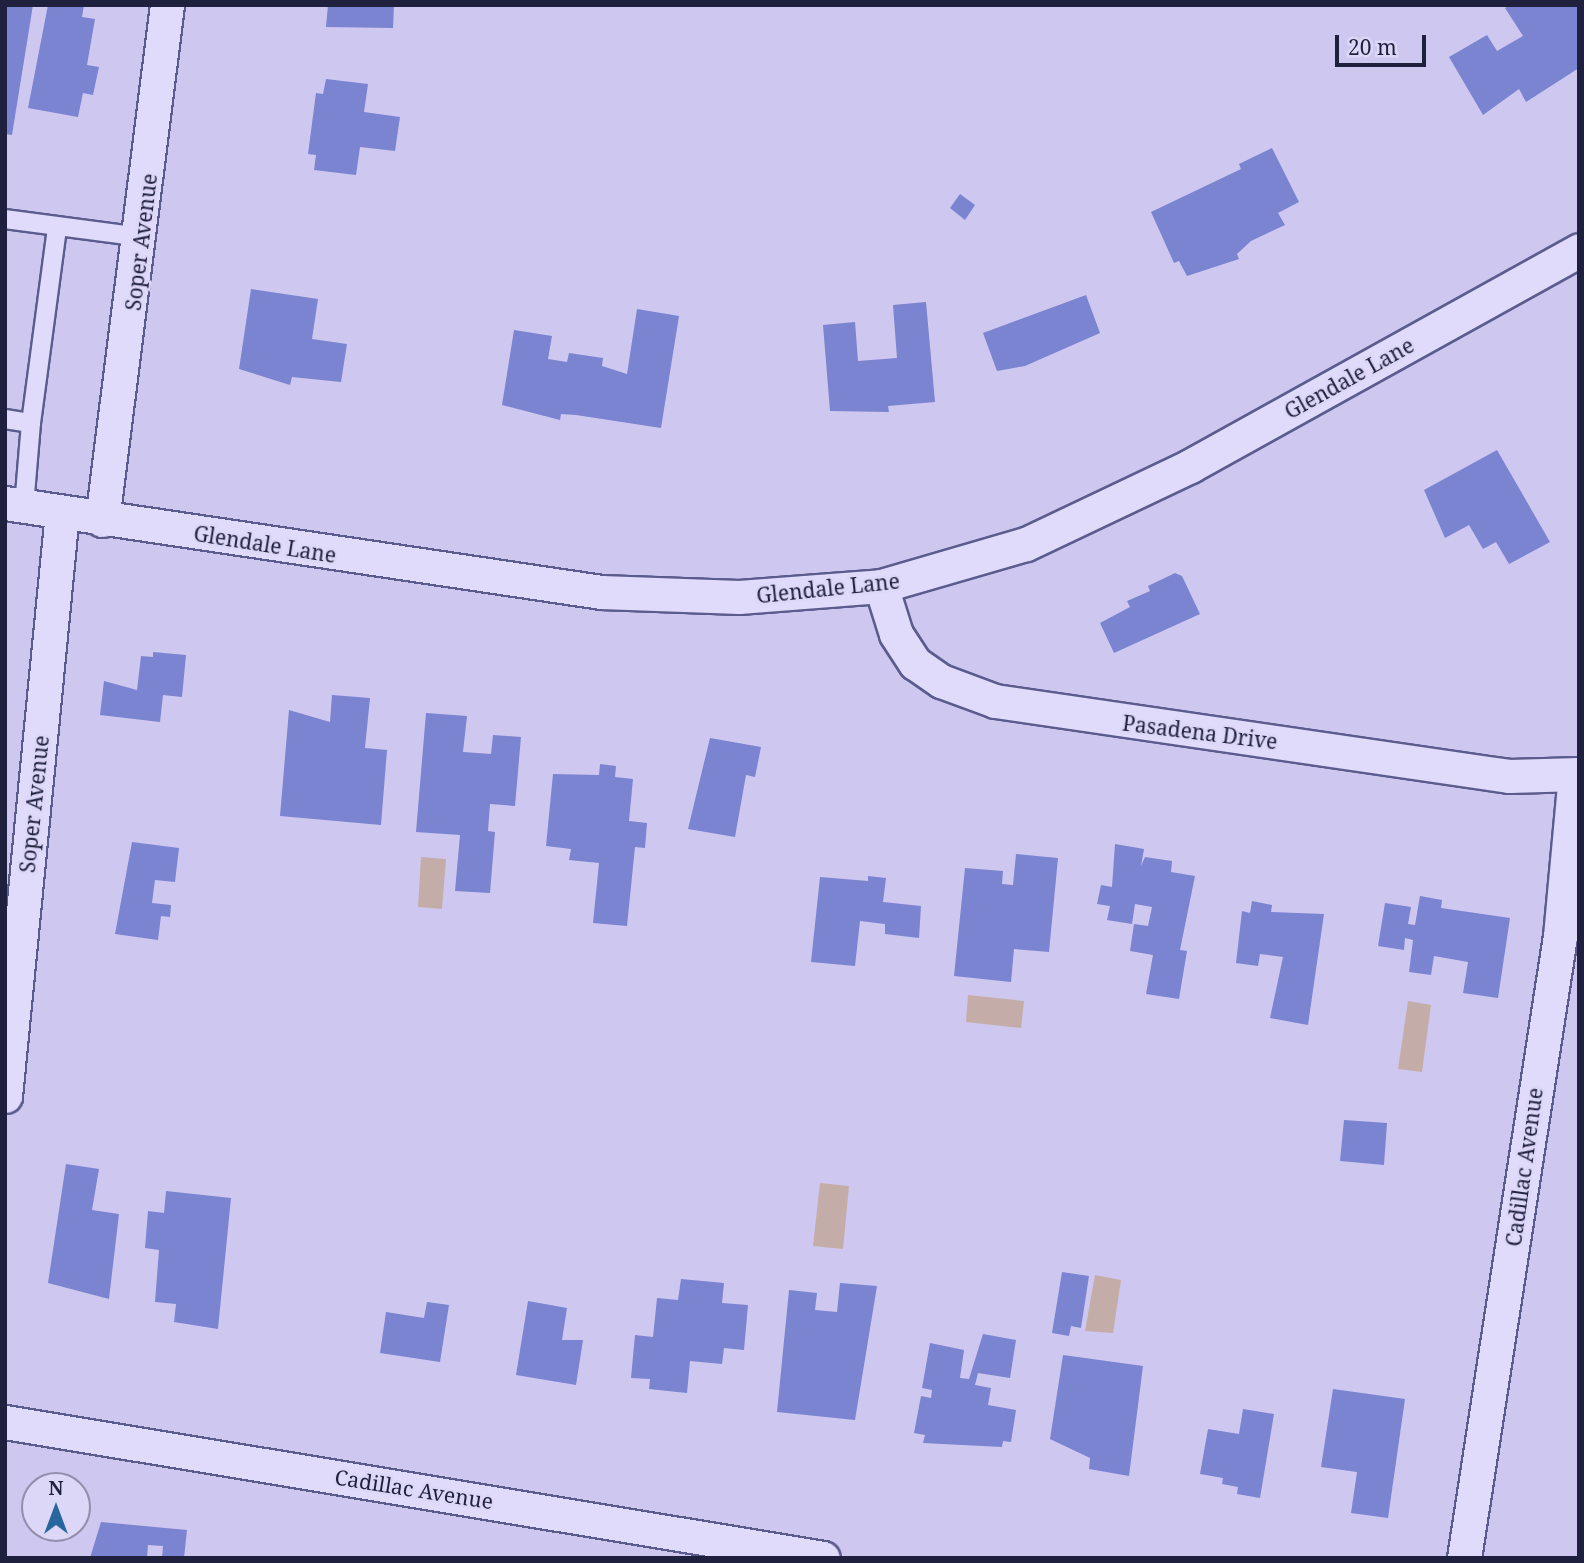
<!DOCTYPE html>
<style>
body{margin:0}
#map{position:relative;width:1584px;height:1563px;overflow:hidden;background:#cec7f0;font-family:"Noto Serif",serif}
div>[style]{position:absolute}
.water>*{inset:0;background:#c4ada8}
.building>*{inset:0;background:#7b84d0}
.roads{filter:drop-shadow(2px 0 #5b5b8d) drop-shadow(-2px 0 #5b5b8d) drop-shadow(0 2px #5b5b8d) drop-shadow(0 -2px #5b5b8d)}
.service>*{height:18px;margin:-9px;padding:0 9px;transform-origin:9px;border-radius:9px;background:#e0dbfa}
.minor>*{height:33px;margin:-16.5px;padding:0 16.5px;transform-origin:16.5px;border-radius:16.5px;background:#e0dbfa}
span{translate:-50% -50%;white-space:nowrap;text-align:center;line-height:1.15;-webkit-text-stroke:5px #ddd7f7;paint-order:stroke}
.street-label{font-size:21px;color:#1f203d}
.frame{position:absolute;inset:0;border:7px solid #1f203d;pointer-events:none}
.north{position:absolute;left:21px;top:1472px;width:70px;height:70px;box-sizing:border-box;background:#ddd7f7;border:2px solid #918ead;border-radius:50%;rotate:0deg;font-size:19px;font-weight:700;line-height:28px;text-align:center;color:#1f203d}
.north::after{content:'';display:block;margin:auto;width:24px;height:32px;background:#28679e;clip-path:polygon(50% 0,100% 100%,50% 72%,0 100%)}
.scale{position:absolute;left:1335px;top:35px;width:91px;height:32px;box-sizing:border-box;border:4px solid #1f203d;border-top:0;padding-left:9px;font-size:21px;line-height:24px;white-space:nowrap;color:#1f203d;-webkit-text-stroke:5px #ddd7f7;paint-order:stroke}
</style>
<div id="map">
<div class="water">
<div style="clip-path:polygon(421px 857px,446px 859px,442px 909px,418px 907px)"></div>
<div style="clip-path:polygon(968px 995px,1024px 1001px,1021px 1028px,966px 1022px)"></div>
<div style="clip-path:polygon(1408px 1001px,1431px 1005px,1422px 1072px,1398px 1069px)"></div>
<div style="clip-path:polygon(820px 1183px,849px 1186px,843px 1249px,813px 1246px)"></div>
<div style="clip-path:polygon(1095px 1275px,1121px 1280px,1113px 1333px,1085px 1331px)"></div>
</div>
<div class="building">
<div style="clip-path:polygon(5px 5px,33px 5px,12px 135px,5px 134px)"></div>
<div style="clip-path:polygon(48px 5px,84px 5px,82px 17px,95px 19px,87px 65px,99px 67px,93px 95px,83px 93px,78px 117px,28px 108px)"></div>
<div style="clip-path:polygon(328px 5px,394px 5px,393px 28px,326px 27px)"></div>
<div style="clip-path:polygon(1510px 5px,1579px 5px,1579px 68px,1526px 102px,1519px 89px,1483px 115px,1449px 57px,1487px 35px,1497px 51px,1523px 36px,1505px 8px)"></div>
<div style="clip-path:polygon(326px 79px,368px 84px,364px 112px,400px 117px,395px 151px,360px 147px,356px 175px,314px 170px,316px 155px,308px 154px,316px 93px,323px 94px)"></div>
<div style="clip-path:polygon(1272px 148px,1299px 202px,1278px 213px,1285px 225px,1251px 241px,1237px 254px,1239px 259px,1187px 276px,1179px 261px,1174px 263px,1151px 212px,1241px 169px,1239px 164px)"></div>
<div style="clip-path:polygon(960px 194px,975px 205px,965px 220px,950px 208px)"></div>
<div style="clip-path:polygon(251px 289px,318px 299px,312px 339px,347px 344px,341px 382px,292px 377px,290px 385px,239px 369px)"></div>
<div style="clip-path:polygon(1086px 295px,1100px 333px,1025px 366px,997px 371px,983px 333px)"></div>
<div style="clip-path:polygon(926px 302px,935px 402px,888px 406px,889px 412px,830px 411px,823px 325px,855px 322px,858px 361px,897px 358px,893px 305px)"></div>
<div style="clip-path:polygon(637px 309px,679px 316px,661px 428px,576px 415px,561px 414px,560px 420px,502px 405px,514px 330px,552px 336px,548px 359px,567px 362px,569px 353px,603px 358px,602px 366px,627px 374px)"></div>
<div style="clip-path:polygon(1497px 450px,1550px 542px,1509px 564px,1496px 542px,1483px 549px,1469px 525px,1445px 538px,1424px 490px)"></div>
<div style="clip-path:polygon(1175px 573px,1182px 576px,1200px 614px,1114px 653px,1100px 623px,1130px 607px,1127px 601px,1150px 591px,1148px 586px)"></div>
<div style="clip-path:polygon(153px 652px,186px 655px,182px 697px,163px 695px,160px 722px,100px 715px,104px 681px,137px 690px,141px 656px,153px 657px)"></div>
<div style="clip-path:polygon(332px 695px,370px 698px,365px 748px,387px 750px,381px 825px,280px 816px,289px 710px,330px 722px)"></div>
<div style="clip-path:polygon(426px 713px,467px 716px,463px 752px,491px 754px,493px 735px,521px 737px,515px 806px,490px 804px,488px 831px,495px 832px,490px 893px,455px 891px,460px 835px,416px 832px)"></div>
<div style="clip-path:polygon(710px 738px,761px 747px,755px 777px,746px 775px,735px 837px,688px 829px)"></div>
<div style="clip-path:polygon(600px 764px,616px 766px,615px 777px,633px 779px,629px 821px,647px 823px,645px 848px,635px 847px,627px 926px,593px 923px,599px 863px,569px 860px,571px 849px,546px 846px,553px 774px,599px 775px)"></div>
<div style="clip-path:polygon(132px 842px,179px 848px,175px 882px,155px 880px,152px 903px,171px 905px,170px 917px,161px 916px,158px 940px,115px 934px)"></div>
<div style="clip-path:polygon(1115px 844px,1144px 849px,1141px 866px,1145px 857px,1172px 861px,1171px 872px,1195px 876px,1180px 950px,1187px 951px,1179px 999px,1146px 994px,1153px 955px,1130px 951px,1134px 924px,1148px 926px,1152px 907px,1135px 904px,1132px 924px,1107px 920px,1110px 906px,1097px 904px,1101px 885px,1112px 887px)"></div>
<div style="clip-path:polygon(1016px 854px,1058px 858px,1049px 952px,1014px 949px,1011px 982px,954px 976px,965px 868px,1003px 871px,1002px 884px,1013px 885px)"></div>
<div style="clip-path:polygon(868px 876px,886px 878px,883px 902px,921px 906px,919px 938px,885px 934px,885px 924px,860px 921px,855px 966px,811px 962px,820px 877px,868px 881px)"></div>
<div style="clip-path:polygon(1420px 896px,1442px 900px,1441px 908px,1510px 918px,1498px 998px,1463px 993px,1468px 962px,1434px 956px,1431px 975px,1409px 972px,1413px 940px,1405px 938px,1404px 950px,1378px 946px,1385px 903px,1411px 907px,1408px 924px,1415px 925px)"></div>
<div style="clip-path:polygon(1252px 901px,1272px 905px,1271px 912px,1324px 914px,1308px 1025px,1270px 1018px,1283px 957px,1260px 954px,1258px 966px,1236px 963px,1242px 911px,1250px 913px)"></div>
<div style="clip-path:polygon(1344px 1120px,1387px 1123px,1384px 1165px,1340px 1161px)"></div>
<div style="clip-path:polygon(66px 1164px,99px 1169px,92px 1210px,119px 1214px,109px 1299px,48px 1283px)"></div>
<div style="clip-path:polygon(166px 1191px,231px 1198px,218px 1329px,174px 1322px,176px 1304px,155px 1302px,159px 1250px,145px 1248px,148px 1211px,164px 1213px)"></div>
<div style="clip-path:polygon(1062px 1272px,1089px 1276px,1081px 1328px,1071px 1326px,1069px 1336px,1052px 1333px)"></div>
<div style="clip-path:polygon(681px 1279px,724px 1283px,722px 1303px,748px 1305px,744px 1350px,724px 1348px,722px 1364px,690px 1361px,687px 1393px,649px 1389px,650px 1379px,631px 1378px,635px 1335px,653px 1337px,657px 1298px,678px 1300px)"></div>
<div style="clip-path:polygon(840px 1283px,877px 1286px,855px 1420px,777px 1412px,789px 1290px,817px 1293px,815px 1310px,837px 1312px)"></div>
<div style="clip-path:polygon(528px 1301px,567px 1308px,562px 1340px,583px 1340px,576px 1385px,516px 1375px)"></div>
<div style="clip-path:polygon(427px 1302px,449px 1305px,440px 1362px,380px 1353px,386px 1312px,424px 1318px)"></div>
<div style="clip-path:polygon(983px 1334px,1016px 1340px,1010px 1378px,978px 1373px,975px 1385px,991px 1388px,988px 1405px,1016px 1410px,1011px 1442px,1003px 1441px,1002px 1447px,923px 1443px,925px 1435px,914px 1433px,921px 1396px,931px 1398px,932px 1390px,922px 1388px,930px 1343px,964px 1350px,960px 1378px,969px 1379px)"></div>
<div style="clip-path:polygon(1063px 1355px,1143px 1366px,1129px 1476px,1089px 1469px,1090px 1458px,1050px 1439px)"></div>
<div style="clip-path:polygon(1333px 1389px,1405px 1399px,1388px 1518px,1351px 1513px,1357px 1472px,1321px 1467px)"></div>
<div style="clip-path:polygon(1243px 1409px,1274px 1414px,1260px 1498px,1237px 1494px,1238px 1487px,1222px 1484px,1223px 1478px,1200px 1474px,1208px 1429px,1239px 1434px)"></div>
<div style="clip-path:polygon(101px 1522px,187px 1530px,184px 1558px,162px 1558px,163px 1546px,148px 1545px,147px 1558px,90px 1558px)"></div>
</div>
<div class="roads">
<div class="service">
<div style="left:5px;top:219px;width:137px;rotate:7.5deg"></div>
<div style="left:5px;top:419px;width:26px;rotate:9deg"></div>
<div style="left:31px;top:423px;width:83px;rotate:94.8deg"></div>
<div style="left:31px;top:423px;width:197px;rotate:-82.4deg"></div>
</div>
<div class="minor">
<div style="left:5px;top:503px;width:603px;rotate:8.49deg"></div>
<div style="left:601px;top:592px;width:138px;rotate:2.1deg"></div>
<div style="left:739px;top:597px;width:142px;rotate:-4.4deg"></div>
<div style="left:881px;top:586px;width:151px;rotate:-16.2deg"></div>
<div style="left:1026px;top:544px;width:182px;rotate:-25.4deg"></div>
<div style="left:1190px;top:466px;width:445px;rotate:-29deg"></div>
<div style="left:102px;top:520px;width:519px;rotate:-82.81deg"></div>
<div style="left:881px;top:586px;width:50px;rotate:72.6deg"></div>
<div style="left:896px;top:634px;width:35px;rotate:57deg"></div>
<div style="left:915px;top:663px;width:32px;rotate:35deg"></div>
<div style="left:941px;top:681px;width:58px;rotate:20.3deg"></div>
<div style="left:995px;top:701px;width:519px;rotate:8.3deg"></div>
<div style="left:1509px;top:776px;width:70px;rotate:-1.6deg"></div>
<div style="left:5px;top:1096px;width:586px;rotate:-84.42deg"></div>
<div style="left:5px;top:1422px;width:829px;rotate:9.44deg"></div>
<div style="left:1464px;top:1558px;width:629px;rotate:-81.23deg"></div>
<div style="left:1560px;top:936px;width:162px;rotate:-84.7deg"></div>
</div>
</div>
<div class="street-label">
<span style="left:141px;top:242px;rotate:-83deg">Soper Avenue</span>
<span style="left:1349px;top:378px;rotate:-29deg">Glendale Lane</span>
<span style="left:265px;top:544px;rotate:9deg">Glendale Lane</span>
<span style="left:828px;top:588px;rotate:-6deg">Glendale Lane</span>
<span style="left:1200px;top:732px;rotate:7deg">Pasadena Drive</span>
<span style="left:34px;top:804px;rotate:-84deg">Soper Avenue</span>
<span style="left:1524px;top:1167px;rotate:-82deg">Cadillac Avenue</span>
<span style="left:414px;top:1489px;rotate:9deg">Cadillac Avenue</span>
</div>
<div class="frame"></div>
<div class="north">N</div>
<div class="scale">20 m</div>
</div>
